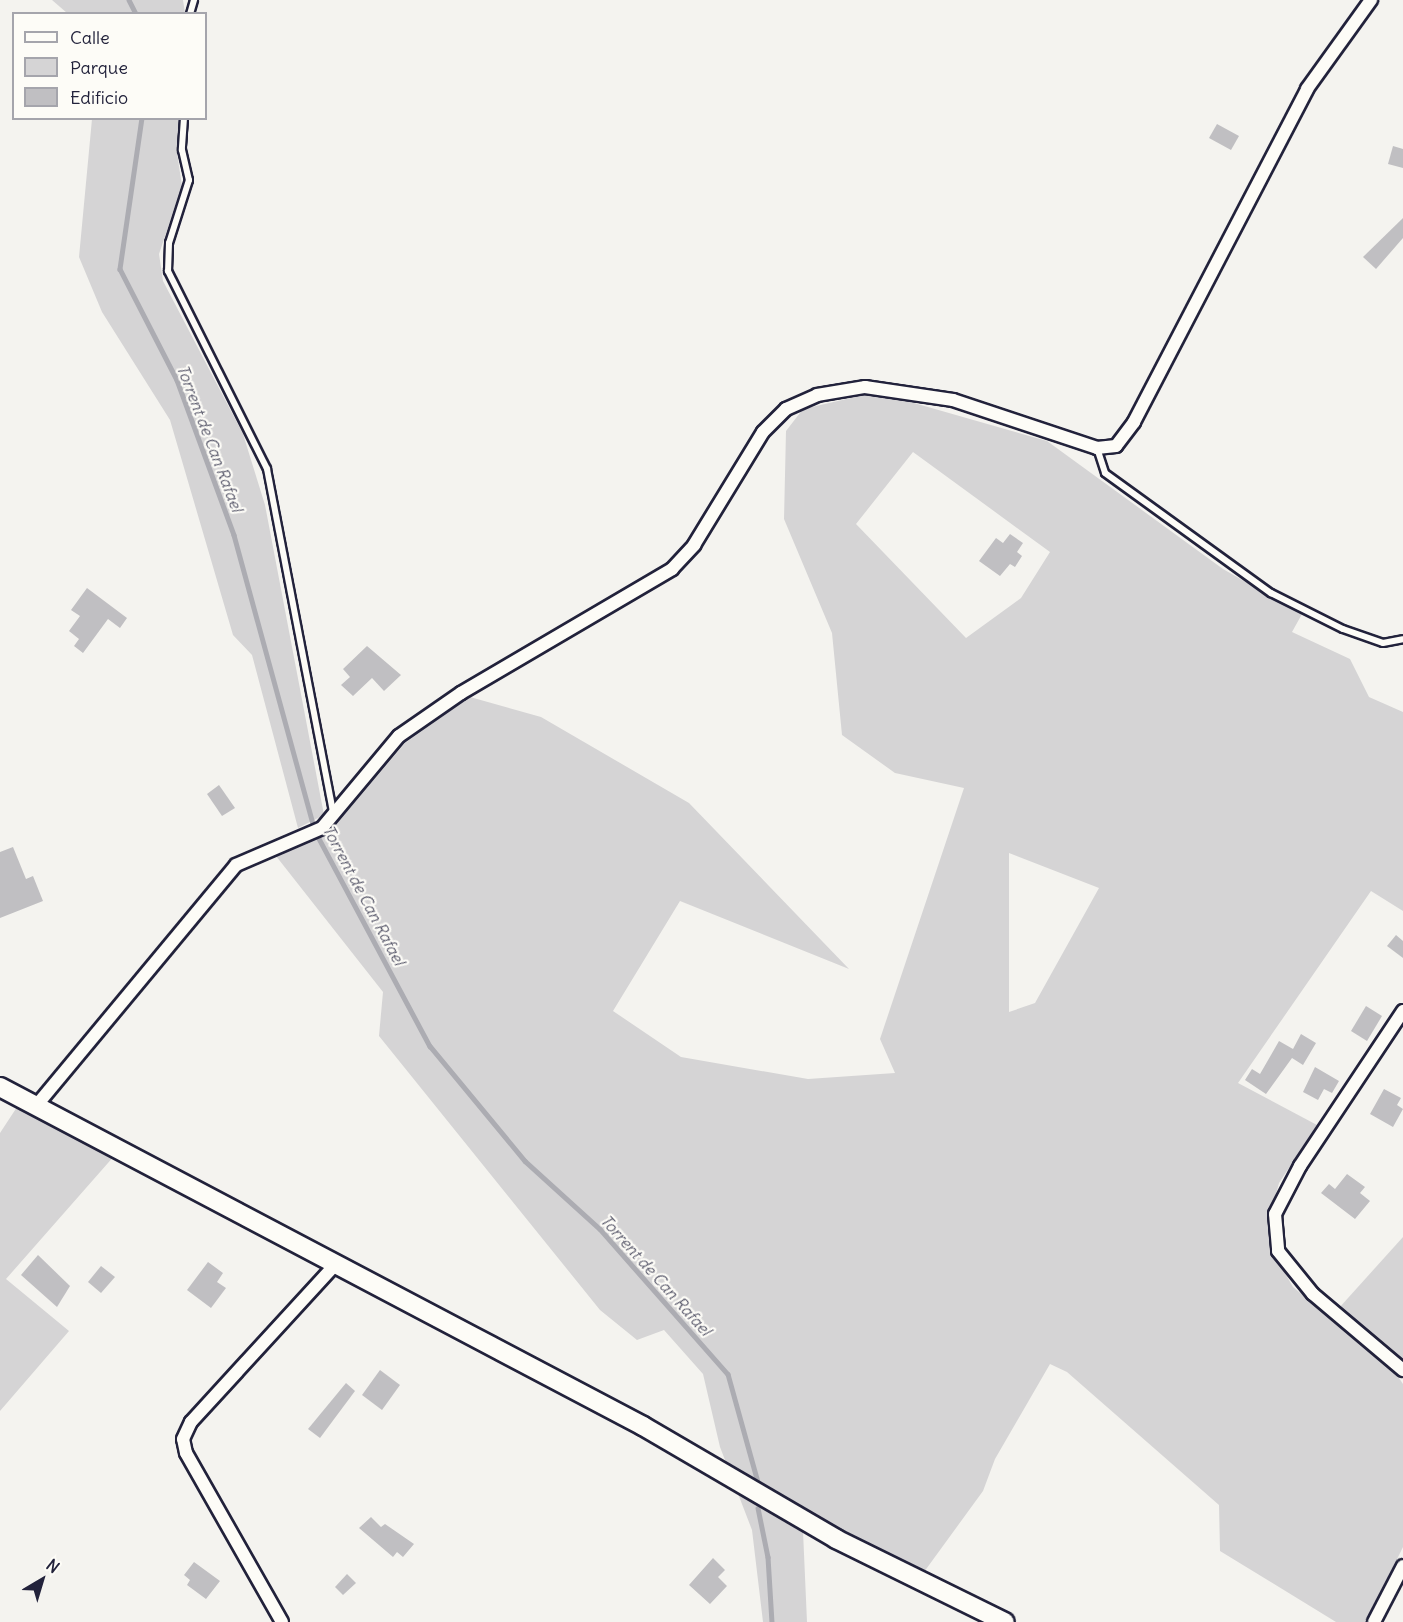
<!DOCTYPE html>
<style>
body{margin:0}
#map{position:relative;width:1403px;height:1622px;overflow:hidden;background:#f4f3ef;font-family:Delius,sans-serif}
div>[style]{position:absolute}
.green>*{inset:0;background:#d5d4d5}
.stream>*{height:4.5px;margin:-2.25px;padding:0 2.25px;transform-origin:2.25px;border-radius:2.25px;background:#acacb2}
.building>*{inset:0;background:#c0bfc2}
.roads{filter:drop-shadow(2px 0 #22223b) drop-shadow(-2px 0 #22223b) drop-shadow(0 2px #22223b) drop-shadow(0 -2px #22223b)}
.lane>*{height:6px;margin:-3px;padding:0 3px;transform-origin:3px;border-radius:3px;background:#fdfcf7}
.street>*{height:12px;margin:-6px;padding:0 6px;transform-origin:6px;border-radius:6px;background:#fdfcf7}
.secondary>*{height:18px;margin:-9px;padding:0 9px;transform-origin:9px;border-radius:9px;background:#fdfcf7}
span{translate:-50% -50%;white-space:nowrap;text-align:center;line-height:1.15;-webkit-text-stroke:4.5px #fdfcf7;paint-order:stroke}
.water-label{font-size:16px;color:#59596b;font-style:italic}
.legend{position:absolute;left:12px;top:12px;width:195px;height:108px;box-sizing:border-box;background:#fdfcf7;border:2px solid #a5a5ac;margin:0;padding:8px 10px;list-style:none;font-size:18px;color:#22223b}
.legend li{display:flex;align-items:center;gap:12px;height:30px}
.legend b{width:30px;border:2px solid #a5a5ac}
.north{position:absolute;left:12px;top:1550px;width:60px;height:60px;-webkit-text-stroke:4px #fdfcf7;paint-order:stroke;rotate:38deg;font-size:16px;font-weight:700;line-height:24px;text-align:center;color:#22223b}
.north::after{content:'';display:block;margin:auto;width:21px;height:27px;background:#22223b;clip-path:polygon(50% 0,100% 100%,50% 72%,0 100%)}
</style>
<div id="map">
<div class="green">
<div style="clip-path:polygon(52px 0,183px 0,185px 13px,67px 13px)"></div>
<div style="clip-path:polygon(92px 119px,179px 119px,177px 153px,182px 186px,159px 254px,163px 281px,243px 434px,265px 505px,324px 815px,298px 828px,252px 655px,233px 635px,170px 420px,102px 312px,79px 257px)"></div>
<div style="clip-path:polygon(evenodd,864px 395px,907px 401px,1047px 441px,1223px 569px,1302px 614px,1292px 632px,1350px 659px,1369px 697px,1403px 712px,1403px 911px,1371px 891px,1238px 1083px,1317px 1125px,1279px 1183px,1269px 1220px,1271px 1249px,1293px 1287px,1395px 1372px,1403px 1384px,1403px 1547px,1366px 1622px,1336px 1622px,1220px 1551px,1219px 1505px,1067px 1372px,1050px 1364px,995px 1459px,983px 1491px,924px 1572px,788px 1503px,803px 1531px,807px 1622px,763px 1622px,752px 1530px,720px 1447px,703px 1374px,664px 1330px,637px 1340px,600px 1310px,379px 1036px,383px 992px,276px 856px,330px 832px,405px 743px,470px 697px,541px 717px,689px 803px,849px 969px,680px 901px,613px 1011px,681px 1057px,808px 1079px,895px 1073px,880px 1039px,964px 788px,895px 773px,842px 735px,832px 633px,784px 519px,786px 431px,803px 409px,864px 395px,913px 452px,1050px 552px,1021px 598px,966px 638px,856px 524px,913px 452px,864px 395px,1009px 853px,1099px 888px,1035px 1003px,1009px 1012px,1009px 853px)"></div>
<div style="clip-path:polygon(19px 1104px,115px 1155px,6px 1279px,69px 1331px,0 1411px,0 1133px)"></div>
<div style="clip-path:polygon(1403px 1237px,1403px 1361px,1339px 1308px)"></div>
</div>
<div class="stream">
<div style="left:129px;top:0;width:16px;rotate:63deg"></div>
<div style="left:142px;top:118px;width:153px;rotate:98.3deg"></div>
<div style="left:120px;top:269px;width:125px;rotate:62.8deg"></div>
<div style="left:177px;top:380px;width:165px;rotate:69.8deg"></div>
<div style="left:234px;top:535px;width:307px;rotate:74.7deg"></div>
<div style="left:315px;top:831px;width:244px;rotate:61.9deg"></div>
<div style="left:430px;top:1046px;width:149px;rotate:50.4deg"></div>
<div style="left:525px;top:1161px;width:101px;rotate:42.2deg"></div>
<div style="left:600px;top:1229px;width:193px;rotate:48.6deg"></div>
<div style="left:728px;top:1374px;width:112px;rotate:74.5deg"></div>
<div style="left:758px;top:1508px;width:50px;rotate:78.5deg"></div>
<div style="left:768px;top:1557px;width:65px;rotate:86.5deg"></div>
</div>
<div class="building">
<div style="clip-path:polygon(1217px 124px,1239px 136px,1231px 150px,1209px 138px)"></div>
<div style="clip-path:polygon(1393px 146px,1403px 149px,1403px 168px,1388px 164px)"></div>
<div style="clip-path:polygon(1403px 218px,1403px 238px,1376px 269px,1363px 257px)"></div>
<div style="clip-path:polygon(1010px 534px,1023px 543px,1017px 552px,1022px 556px,1015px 567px,1010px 564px,1000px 576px,979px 561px,996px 538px,1003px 543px)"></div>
<div style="clip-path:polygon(87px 588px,127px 618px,120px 628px,108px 619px,83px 653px,74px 646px,79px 639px,69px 631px,80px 616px,71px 610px)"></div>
<div style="clip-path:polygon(367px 646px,401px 675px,384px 691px,372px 678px,353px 696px,341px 685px,350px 677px,343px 669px)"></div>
<div style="clip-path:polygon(219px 785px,235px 808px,222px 816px,207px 794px)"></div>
<div style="clip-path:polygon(13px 847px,26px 879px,33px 876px,43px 901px,0 918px,0 852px)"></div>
<div style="clip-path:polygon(1396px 935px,1403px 941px,1403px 958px,1387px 946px)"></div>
<div style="clip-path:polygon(1366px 1006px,1382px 1016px,1367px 1041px,1351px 1031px)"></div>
<div style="clip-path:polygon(1301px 1034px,1316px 1043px,1303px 1065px,1292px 1058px,1266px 1094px,1245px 1080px,1252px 1069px,1260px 1074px,1279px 1041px,1293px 1049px)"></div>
<div style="clip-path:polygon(1315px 1067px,1339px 1081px,1332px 1093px,1324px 1089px,1318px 1100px,1303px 1092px)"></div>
<div style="clip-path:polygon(1384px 1089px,1401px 1098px,1397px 1105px,1403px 1109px,1393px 1127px,1370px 1114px)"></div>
<div style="clip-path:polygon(1347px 1174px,1365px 1187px,1360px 1193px,1370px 1201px,1355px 1219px,1321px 1193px,1329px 1184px,1335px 1189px)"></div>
<div style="clip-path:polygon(38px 1255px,70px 1286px,57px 1307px,21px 1275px)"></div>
<div style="clip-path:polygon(208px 1262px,223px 1273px,217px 1282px,226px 1288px,211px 1308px,187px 1290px)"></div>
<div style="clip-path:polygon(101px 1266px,115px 1277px,101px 1293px,88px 1282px)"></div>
<div style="clip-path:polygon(380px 1370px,400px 1385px,382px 1410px,362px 1395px)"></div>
<div style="clip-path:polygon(346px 1383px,355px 1391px,320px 1438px,308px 1429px)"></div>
<div style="clip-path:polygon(371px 1517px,381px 1527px,385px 1524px,414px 1544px,403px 1557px,397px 1552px,393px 1557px,359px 1528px)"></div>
<div style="clip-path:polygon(713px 1558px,725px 1570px,718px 1577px,727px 1586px,710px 1604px,689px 1585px)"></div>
<div style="clip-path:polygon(194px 1562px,220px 1581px,206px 1599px,187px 1585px,190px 1580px,184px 1575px)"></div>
<div style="clip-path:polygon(347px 1574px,356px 1583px,343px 1595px,335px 1587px)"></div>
</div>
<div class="roads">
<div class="lane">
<div style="left:190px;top:14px;width:15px;rotate:-74deg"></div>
<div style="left:184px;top:118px;width:32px;rotate:94deg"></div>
<div style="left:182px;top:150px;width:31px;rotate:77deg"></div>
<div style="left:189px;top:180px;width:66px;rotate:107.6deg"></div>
<div style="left:169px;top:243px;width:28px;rotate:92deg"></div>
<div style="left:168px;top:271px;width:221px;rotate:63.4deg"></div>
<div style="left:267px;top:469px;width:349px;rotate:79.1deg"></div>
<div style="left:1097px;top:448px;width:26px;rotate:72deg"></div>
<div style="left:1105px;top:473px;width:205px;rotate:35.9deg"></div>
<div style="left:1271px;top:593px;width:80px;rotate:26.6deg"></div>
<div style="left:1343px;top:629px;width:42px;rotate:19.3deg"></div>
<div style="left:1383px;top:643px;width:20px;rotate:-11deg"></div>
</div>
<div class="street">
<div style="left:1403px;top:1011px;width:186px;rotate:123.6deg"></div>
<div style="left:1300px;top:1166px;width:54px;rotate:117.5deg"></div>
<div style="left:1275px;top:1214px;width:37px;rotate:85deg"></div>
<div style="left:1278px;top:1251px;width:55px;rotate:50.9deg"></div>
<div style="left:1313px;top:1294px;width:118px;rotate:40.2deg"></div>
<div style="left:36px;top:1106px;width:313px;rotate:-50.3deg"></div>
<div style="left:236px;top:865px;width:94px;rotate:-23.3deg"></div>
<div style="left:322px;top:828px;width:120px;rotate:-50.1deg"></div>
<div style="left:399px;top:736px;width:75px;rotate:-34.7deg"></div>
<div style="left:461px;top:693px;width:245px;rotate:-30.4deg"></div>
<div style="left:672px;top:569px;width:33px;rotate:-47deg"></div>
<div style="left:694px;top:545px;width:132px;rotate:-58.6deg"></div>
<div style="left:763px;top:432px;width:33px;rotate:-45deg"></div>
<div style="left:786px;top:409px;width:34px;rotate:-24deg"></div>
<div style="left:817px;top:395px;width:49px;rotate:-9.5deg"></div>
<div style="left:865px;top:387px;width:89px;rotate:8.4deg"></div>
<div style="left:953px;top:400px;width:152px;rotate:18.4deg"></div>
<div style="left:1097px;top:448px;width:19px;rotate:-6deg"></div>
<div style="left:1116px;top:446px;width:30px;rotate:-53deg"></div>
<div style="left:1134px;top:422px;width:375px;rotate:-62.5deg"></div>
<div style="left:1307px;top:89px;width:110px;rotate:-54.3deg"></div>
<div style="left:282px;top:1622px;width:194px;rotate:-119.6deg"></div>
<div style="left:186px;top:1453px;width:14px;rotate:-102deg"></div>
<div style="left:183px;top:1439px;width:19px;rotate:-65deg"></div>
<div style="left:191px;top:1422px;width:214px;rotate:-47.5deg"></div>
<div style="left:1374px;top:1622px;width:63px;rotate:-62.6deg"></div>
</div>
<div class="secondary">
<div style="left:0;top:1087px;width:727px;rotate:27.8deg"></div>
<div style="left:643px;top:1426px;width:224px;rotate:30.3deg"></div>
<div style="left:836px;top:1539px;width:188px;rotate:26.2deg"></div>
</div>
</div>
<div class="water-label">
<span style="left:210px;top:438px;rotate:69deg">Torrent de Can Rafael</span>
<span style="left:364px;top:895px;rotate:62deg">Torrent de Can Rafael</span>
<span style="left:656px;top:1275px;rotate:48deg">Torrent de Can Rafael</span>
</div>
<ul class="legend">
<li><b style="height:8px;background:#fdfcf7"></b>Calle</li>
<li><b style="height:16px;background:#d5d4d5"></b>Parque</li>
<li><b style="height:16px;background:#c0bfc2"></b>Edificio</li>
</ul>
<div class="north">N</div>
</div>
